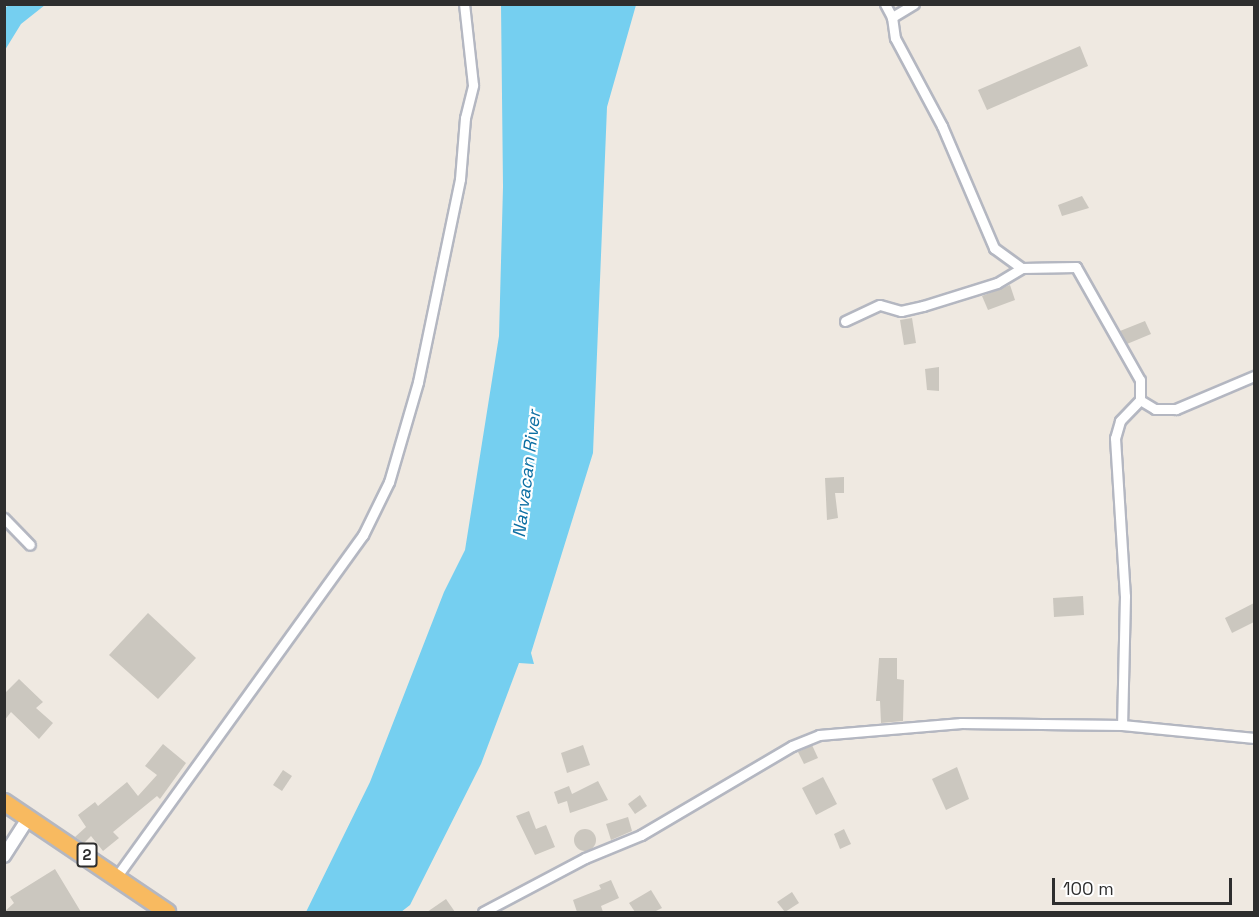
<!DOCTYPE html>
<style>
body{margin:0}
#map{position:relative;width:1259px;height:917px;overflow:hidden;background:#efe9e1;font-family:"Space Grotesk",sans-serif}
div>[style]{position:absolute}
.water>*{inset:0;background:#75cff0}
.building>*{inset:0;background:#cbc7bf}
.round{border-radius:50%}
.roads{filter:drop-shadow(2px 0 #b4b7c1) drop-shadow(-2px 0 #b4b7c1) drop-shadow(0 2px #b4b7c1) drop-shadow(0 -2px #b4b7c1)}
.minor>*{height:9px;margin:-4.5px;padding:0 4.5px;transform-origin:4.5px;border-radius:4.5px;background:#fff}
.tertiary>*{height:12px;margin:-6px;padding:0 6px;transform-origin:6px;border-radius:6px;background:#fff}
.trunk>*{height:16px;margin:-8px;padding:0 8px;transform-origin:8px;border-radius:8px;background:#f8ba60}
span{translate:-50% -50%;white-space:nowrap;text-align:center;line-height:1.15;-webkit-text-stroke:4.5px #fff;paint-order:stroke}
.shield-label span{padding:2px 4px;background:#fff;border:2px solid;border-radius:4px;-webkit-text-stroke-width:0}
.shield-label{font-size:15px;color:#2e2e2e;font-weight:700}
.water-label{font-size:18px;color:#0d6fa3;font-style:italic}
.frame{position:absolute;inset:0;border:6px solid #2e2e2e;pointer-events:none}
.scale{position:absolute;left:1052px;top:878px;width:180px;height:27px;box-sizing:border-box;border:3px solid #2e2e2e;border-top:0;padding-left:8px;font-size:18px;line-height:21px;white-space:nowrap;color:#2e2e2e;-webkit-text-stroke:4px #fff;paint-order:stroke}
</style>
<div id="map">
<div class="water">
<div style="clip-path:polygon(9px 5px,45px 5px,21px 24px,5px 50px,5px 8px)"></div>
<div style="clip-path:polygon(501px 5px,636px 5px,607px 107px,593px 453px,531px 653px,534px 664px,519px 663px,481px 764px,410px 905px,401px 912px,306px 912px,370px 782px,444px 592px,465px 550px,499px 336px,503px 187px)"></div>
</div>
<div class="building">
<div style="clip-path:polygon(1080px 46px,1088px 66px,987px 110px,978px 90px)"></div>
<div style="clip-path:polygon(1082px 196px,1089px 208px,1062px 216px,1058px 205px)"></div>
<div style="clip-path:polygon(1010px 285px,1015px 300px,988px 310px,982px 296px)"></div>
<div style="clip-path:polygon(912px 318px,916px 343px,904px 345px,900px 320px)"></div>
<div style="clip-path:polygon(1145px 321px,1151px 334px,1127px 344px,1120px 331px)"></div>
<div style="clip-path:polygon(939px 367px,939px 391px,927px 390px,925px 369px)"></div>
<div style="clip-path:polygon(844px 477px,844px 493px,835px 493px,838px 518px,827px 520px,825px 478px)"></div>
<div style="clip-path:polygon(1083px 596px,1084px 615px,1054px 617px,1053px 598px)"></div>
<div style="clip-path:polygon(1254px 603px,1254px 622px,1232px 633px,1225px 618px)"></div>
<div style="clip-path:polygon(148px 613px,196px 658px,158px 699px,109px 655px)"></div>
<div style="clip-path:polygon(879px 658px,897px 658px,897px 679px,904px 680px,903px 721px,881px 723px,880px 701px,876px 701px)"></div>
<div style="clip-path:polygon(19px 679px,43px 702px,36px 708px,53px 723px,39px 739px,11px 712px,4px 721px,4px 694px)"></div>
<div style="clip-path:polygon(163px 744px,186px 763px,160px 799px,157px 796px,113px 832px,119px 838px,103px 851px,91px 836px,84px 843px,75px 837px,86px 827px,78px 815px,95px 802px,98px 806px,127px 782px,138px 796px,157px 775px,145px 766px)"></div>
<div style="clip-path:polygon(583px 745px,590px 765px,567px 773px,561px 753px)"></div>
<div style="clip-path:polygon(812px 745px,818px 758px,804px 764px,798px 752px)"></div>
<div style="clip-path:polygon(957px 767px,969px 799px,946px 810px,932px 779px)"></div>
<div style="clip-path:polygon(283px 770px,292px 776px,282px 791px,273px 785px)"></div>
<div style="clip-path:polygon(823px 777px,837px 804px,816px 815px,802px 788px)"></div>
<div style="clip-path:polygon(598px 781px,608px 800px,570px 813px,567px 801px,558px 804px,554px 792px,569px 786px,572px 794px)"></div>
<div style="clip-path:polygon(640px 795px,647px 806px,635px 814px,628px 804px)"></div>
<div style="clip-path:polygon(529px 811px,536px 829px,546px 825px,555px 847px,535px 855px,516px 816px)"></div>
<div style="clip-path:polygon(628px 817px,632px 831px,611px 840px,606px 824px)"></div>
<div class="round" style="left:574px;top:829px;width:22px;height:22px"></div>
<div style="clip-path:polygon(844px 829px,851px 844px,840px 849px,834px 834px)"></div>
<div style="clip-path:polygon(55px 869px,81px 912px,4px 912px,14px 903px,10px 897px)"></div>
<div style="clip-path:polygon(611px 880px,619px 898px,601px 906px,603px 912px,577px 912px,573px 900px,601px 889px,599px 885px)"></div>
<div style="clip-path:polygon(651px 890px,662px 908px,654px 912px,635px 912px,629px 903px)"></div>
<div style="clip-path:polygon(792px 892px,799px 903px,785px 912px,777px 902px)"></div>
<div style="clip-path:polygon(446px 899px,455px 912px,427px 912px)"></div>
</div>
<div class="roads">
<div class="minor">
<div style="left:885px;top:4px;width:15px;rotate:62deg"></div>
<div style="left:914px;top:4px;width:26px;rotate:149deg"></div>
<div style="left:892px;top:17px;width:21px;rotate:82deg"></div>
<div style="left:895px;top:38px;width:100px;rotate:61.9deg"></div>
<div style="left:942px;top:126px;width:133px;rotate:66.9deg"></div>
<div style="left:994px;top:248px;width:34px;rotate:36deg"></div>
<div style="left:1022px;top:268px;width:54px;rotate:-1.1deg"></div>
<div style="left:1076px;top:267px;width:130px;rotate:60.5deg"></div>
<div style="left:1140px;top:380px;width:20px;rotate:90deg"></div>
<div style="left:1140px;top:400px;width:29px;rotate:134deg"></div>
<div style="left:1120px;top:421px;width:18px;rotate:106deg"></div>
<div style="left:1115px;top:438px;width:158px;rotate:86.4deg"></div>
<div style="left:1125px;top:596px;width:129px;rotate:91.3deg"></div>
<div style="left:845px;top:321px;width:38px;rotate:-25deg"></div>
<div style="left:880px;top:305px;width:22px;rotate:16deg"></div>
<div style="left:901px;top:311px;width:23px;rotate:-13deg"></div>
<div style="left:923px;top:306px;width:77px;rotate:-17.3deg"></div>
<div style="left:997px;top:283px;width:29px;rotate:-31deg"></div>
<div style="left:1140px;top:400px;width:17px;rotate:31deg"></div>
<div style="left:1155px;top:409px;width:21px"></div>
<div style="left:1176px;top:409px;width:85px;rotate:-22.9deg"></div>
<div style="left:4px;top:518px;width:37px;rotate:46deg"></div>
<div style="left:117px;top:876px;width:420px;rotate:-54.2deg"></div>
<div style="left:363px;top:535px;width:59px;rotate:-63.9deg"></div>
<div style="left:389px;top:482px;width:104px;rotate:-73.8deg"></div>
<div style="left:418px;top:382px;width:207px;rotate:-78.3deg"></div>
<div style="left:460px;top:179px;width:61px;rotate:-85.3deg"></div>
<div style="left:465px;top:118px;width:34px;rotate:-76deg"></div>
<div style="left:473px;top:85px;width:81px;rotate:-96.3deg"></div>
<div style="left:483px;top:912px;width:115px;rotate:-27.9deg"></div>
<div style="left:585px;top:858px;width:61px;rotate:-22.3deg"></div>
<div style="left:641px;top:835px;width:175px;rotate:-30.5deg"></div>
<div style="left:792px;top:746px;width:29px;rotate:-22deg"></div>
<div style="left:819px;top:735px;width:143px;rotate:-4.8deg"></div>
<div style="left:961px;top:723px;width:161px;rotate:0.7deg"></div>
<div style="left:1122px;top:725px;width:133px;rotate:5.6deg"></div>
</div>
<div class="tertiary">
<div style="left:4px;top:856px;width:46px;rotate:-57.3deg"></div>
</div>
<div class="trunk">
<div style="left:4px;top:802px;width:197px;rotate:34deg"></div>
</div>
</div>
<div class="shield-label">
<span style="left:87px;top:855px">2</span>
</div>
<div class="water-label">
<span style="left:527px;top:474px;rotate:-83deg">Narvacan River</span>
</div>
<div class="frame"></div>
<div class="scale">100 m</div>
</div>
